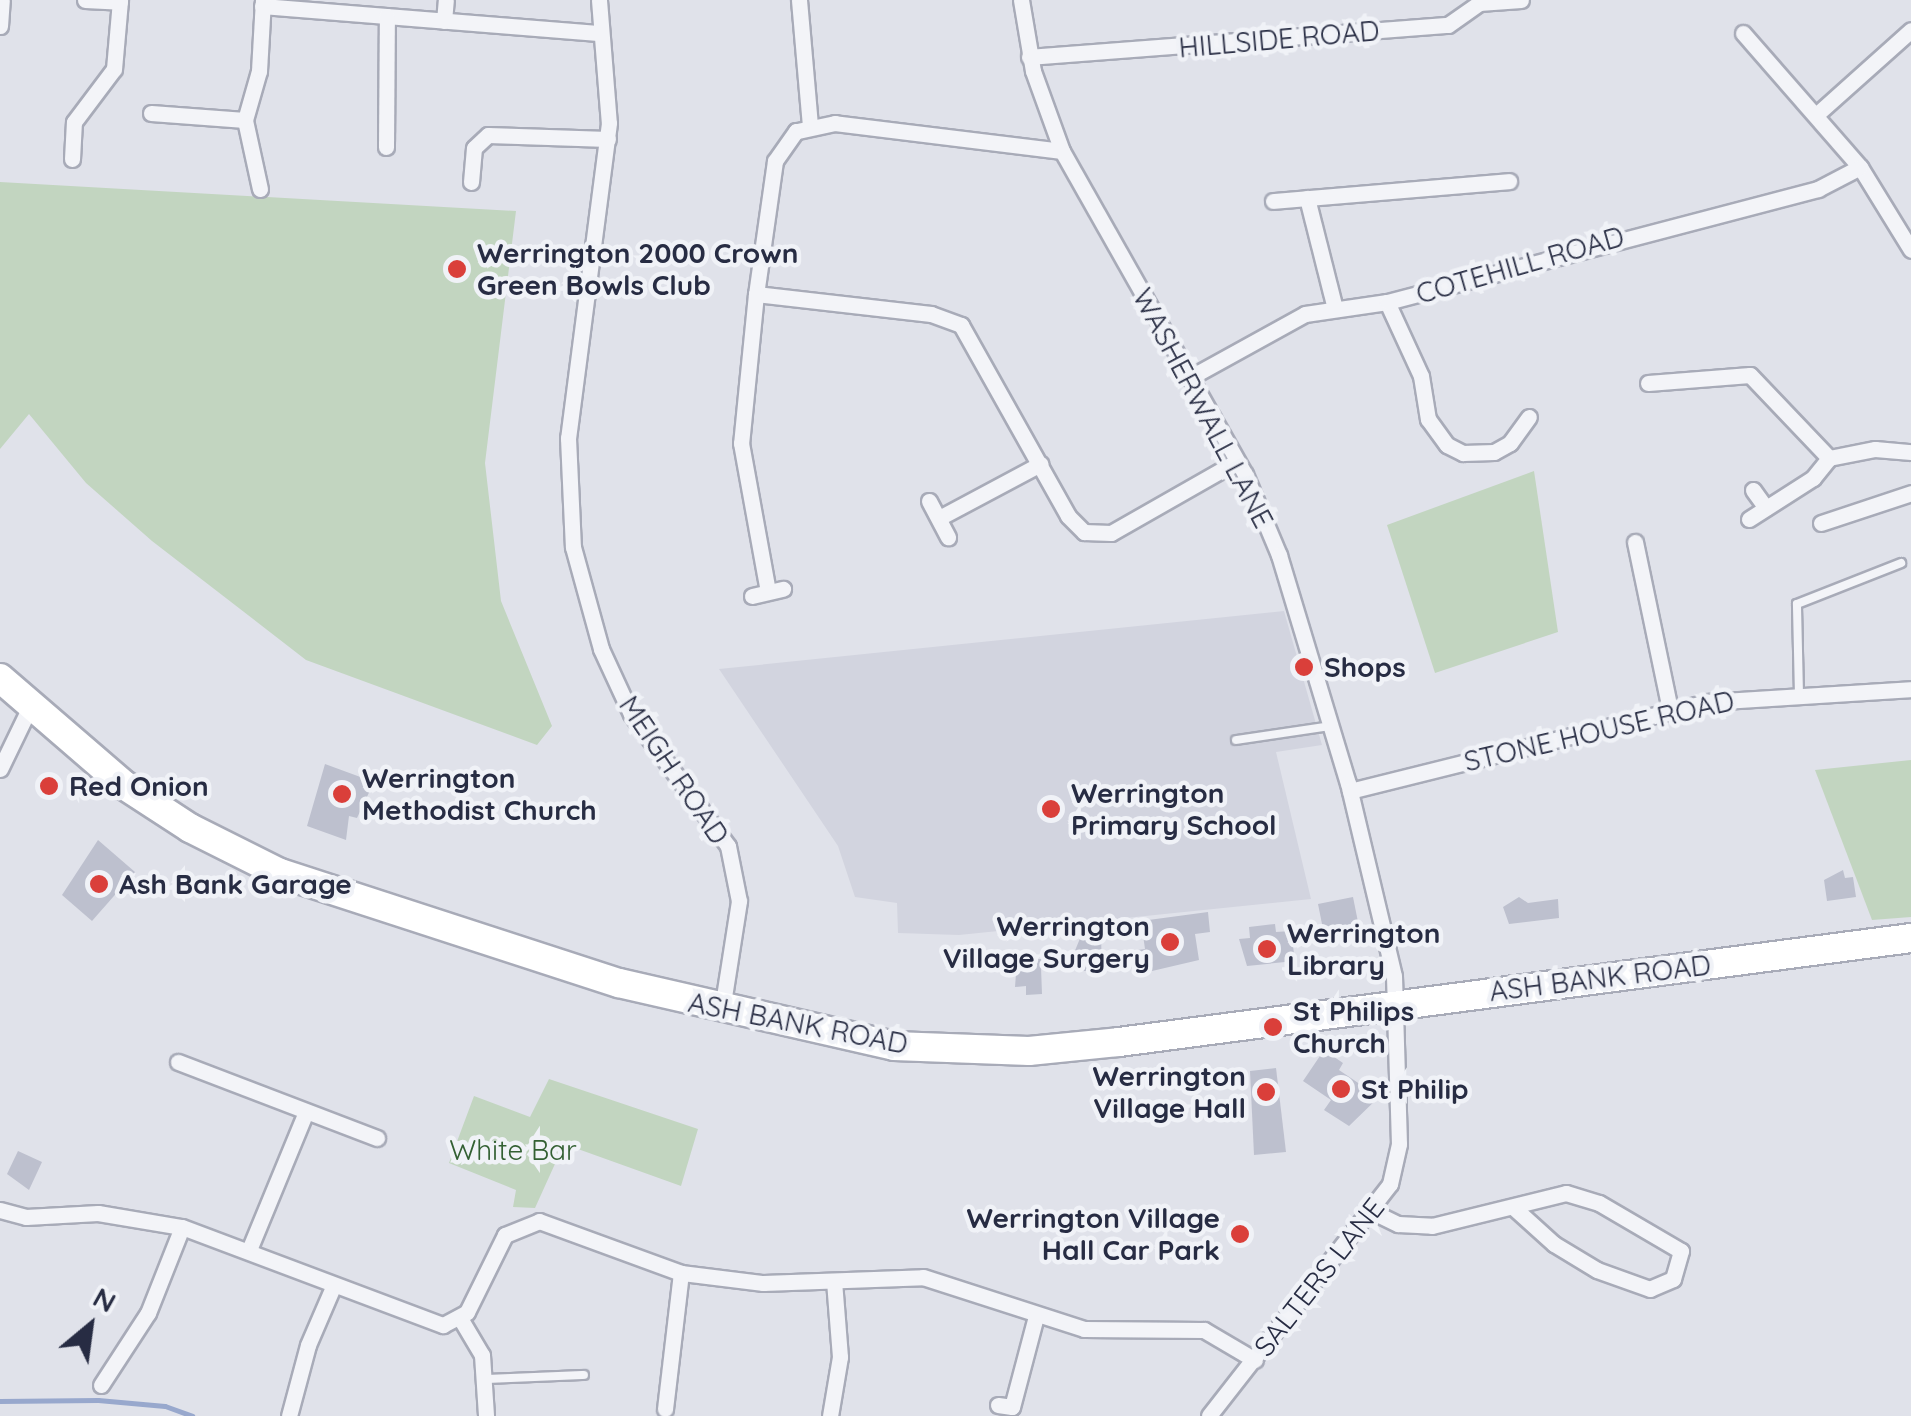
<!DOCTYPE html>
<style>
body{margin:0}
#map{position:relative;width:1911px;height:1416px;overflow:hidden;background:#e0e2ea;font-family:Quicksand,sans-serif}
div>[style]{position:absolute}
.built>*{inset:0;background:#d2d4df}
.green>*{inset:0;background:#c2d5c0}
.stream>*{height:5px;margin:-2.5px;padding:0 2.5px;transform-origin:2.5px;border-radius:2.5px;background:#98a8cd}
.building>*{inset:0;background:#bdc0ce}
.roads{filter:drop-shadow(2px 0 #a8abb8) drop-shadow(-2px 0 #a8abb8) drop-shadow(0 2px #a8abb8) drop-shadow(0 -2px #a8abb8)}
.lane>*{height:8px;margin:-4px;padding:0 4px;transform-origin:4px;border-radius:4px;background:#f3f4f8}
.street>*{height:15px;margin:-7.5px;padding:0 7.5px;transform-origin:7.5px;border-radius:7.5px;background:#f3f4f8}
.highway>*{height:28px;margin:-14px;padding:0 14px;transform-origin:14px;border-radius:14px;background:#fff}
.dots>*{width:28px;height:28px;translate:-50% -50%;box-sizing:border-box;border:5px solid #f0f2f7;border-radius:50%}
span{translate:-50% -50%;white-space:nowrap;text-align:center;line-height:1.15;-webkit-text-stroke:9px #f0f2f7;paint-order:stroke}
.street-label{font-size:28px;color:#272c43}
.poi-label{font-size:28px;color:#272c43;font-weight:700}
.left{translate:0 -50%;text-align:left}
.right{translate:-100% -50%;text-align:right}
.park-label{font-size:28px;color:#336033}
.north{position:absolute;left:40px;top:1276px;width:100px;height:100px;-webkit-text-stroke:8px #f0f2f7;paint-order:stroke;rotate:29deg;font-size:28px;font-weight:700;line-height:40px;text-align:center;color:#272c43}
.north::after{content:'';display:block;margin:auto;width:35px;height:45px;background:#272c43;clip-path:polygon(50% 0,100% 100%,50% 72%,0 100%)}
</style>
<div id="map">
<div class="built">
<div style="clip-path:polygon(1284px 611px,1322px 745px,1276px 752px,1311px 899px,959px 935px,898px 933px,897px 903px,855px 897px,838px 846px,719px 669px)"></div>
</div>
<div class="green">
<div style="clip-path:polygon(0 182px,516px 211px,485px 463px,501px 601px,552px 726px,537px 745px,306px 660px,152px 541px,86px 483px,29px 414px,0 449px)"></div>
<div style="clip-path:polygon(1534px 471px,1558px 632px,1435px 673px,1387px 525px)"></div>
<div style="clip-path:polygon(1911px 760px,1911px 917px,1872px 920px,1815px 770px)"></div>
<div style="clip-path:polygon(549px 1079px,698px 1129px,681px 1186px,564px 1144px,535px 1208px,513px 1207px,516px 1190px,449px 1163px,474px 1096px,530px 1117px)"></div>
</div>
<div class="stream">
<div style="left:0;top:1401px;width:98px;rotate:-0.6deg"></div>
<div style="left:98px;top:1400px;width:67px;rotate:5.1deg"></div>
<div style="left:165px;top:1406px;width:29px;rotate:20deg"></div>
</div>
<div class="building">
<div style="clip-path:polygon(325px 764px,374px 782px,357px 818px,349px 816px,346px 840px,307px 826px)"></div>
<div style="clip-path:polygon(98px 840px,135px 872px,92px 921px,62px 895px)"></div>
<div style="clip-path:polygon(1843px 870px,1845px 878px,1853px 877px,1856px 897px,1827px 901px,1824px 880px)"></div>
<div style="clip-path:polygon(1353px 897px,1361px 937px,1326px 944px,1318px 904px)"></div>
<div style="clip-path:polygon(1519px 897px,1528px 903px,1558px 899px,1559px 918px,1509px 924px,1503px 907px)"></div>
<div style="clip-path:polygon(1208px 912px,1210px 932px,1195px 934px,1199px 960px,1135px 975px,1131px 951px,1145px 949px,1141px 921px)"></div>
<div style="clip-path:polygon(1275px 924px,1276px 932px,1291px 931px,1295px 961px,1247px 966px,1239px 939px,1250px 938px,1249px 927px)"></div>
<div style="clip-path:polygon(1081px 936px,1101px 936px,1102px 971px,1065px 971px,1064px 953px,1074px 953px)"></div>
<div style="clip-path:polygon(1042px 952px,1049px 952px,1049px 967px,1041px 967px,1042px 994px,1026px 995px,1026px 986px,1015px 987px,1017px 960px,1042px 959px)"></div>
<div style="clip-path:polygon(1324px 1050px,1343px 1063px,1339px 1070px,1379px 1097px,1349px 1126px,1324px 1110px,1331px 1100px,1303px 1081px)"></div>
<div style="clip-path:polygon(1276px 1068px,1286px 1152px,1254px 1155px,1250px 1071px)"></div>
<div style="clip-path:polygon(18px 1151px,42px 1162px,29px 1190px,7px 1174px)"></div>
</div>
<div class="roads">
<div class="lane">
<div style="left:1799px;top:695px;width:91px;rotate:-91.3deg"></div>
<div style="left:1797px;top:604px;width:112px;rotate:-21.5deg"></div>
<div style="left:1236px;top:740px;width:96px;rotate:-8.4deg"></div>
<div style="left:485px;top:1379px;width:99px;rotate:-2.3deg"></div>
</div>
<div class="street">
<div style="left:85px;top:0;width:35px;rotate:3deg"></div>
<div style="left:599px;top:0;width:123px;rotate:85.4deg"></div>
<div style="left:609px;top:123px;width:318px;rotate:97.4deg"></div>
<div style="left:568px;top:438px;width:109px;rotate:87.4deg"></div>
<div style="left:573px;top:547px;width:106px;rotate:74.6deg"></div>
<div style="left:601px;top:649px;width:72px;rotate:65.2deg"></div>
<div style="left:631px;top:714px;width:164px;rotate:53.7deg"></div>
<div style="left:728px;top:846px;width:56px;rotate:78.7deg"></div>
<div style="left:739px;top:901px;width:109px;rotate:98.9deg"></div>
<div style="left:799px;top:0;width:125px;rotate:85deg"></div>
<div style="left:1021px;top:0;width:72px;rotate:80.4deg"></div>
<div style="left:1033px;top:71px;width:85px;rotate:70.1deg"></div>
<div style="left:1062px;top:151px;width:371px;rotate:60.5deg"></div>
<div style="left:1245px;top:474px;width:88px;rotate:67.2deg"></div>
<div style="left:1279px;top:555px;width:238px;rotate:73.2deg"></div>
<div style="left:1348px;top:783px;width:198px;rotate:76.6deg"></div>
<div style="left:1394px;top:976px;width:168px;rotate:88.3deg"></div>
<div style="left:1399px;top:1144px;width:41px;rotate:102.7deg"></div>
<div style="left:1390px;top:1184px;width:294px;rotate:128deg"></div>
<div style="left:262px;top:6px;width:337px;rotate:4.6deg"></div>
<div style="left:444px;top:21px;width:21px;rotate:-85deg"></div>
<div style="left:0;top:26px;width:26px;rotate:-86deg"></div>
<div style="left:1743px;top:33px;width:178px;rotate:48.9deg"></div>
<div style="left:1860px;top:167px;width:97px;rotate:58.4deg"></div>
<div style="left:1029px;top:57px;width:420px;rotate:-4.4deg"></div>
<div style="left:1448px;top:25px;width:38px;rotate:-35deg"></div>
<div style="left:1479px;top:3px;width:42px;rotate:-4.1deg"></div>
<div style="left:151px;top:113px;width:94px;rotate:4.3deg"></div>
<div style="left:1816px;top:115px;width:127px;rotate:-41.8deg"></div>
<div style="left:386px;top:147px;width:131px;rotate:-89.6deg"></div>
<div style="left:1062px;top:151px;width:229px;rotate:-173deg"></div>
<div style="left:835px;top:123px;width:40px;rotate:168deg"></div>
<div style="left:796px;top:131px;width:37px;rotate:125deg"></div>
<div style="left:775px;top:161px;width:134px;rotate:98.1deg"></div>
<div style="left:756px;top:294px;width:176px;rotate:6.5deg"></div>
<div style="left:931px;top:314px;width:32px;rotate:20deg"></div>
<div style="left:961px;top:325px;width:219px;rotate:60.7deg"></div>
<div style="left:1068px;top:516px;width:23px;rotate:45deg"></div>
<div style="left:1084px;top:532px;width:27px;rotate:2deg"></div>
<div style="left:1111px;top:533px;width:145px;rotate:-29.7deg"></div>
<div style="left:72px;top:159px;width:37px;rotate:-87deg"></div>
<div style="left:74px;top:122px;width:66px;rotate:-53deg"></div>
<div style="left:114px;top:69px;width:69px;rotate:-85deg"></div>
<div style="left:471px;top:182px;width:34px;rotate:-85deg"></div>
<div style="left:474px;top:148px;width:19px;rotate:-43deg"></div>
<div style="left:488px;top:135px;width:120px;rotate:1.9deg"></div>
<div style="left:260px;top:189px;width:71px;rotate:-102.3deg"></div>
<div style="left:245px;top:120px;width:51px;rotate:-74.1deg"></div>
<div style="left:259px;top:71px;width:71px;rotate:-86.8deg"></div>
<div style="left:1307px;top:198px;width:114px;rotate:75.8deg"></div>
<div style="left:1273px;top:201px;width:237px;rotate:-4.8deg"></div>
<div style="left:756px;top:294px;width:150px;rotate:95.7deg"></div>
<div style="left:741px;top:443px;width:151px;rotate:79.7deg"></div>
<div style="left:1387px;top:302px;width:81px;rotate:65.3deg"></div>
<div style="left:1421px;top:376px;width:44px;rotate:80.8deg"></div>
<div style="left:1428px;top:419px;width:32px;rotate:54deg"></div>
<div style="left:1447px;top:445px;width:18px;rotate:27deg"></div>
<div style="left:1463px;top:453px;width:31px;rotate:-2deg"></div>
<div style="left:1494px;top:452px;width:18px;rotate:-29deg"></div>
<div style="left:1510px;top:443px;width:32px;rotate:-54deg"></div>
<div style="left:1189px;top:378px;width:132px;rotate:-28.9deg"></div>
<div style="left:1305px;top:314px;width:83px;rotate:-8.3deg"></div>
<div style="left:1387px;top:302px;width:446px;rotate:-14.7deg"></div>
<div style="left:1818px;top:189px;width:47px;rotate:-27.6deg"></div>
<div style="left:1648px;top:383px;width:102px;rotate:-4.5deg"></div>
<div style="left:1750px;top:375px;width:115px;rotate:46.4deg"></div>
<div style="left:1829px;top:458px;width:47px;rotate:-11.1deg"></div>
<div style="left:1875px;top:449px;width:36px;rotate:5deg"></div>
<div style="left:1753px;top:490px;width:22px;rotate:54deg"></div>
<div style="left:929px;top:501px;width:41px;rotate:62.2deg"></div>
<div style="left:939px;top:518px;width:115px;rotate:-28.1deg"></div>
<div style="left:1749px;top:519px;width:76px;rotate:-32.6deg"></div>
<div style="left:1813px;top:478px;width:26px;rotate:-51deg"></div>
<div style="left:1821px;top:523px;width:95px;rotate:-18.4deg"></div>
<div style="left:1635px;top:542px;width:172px;rotate:78.2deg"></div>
<div style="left:752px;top:596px;width:32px;rotate:-13deg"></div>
<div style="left:0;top:769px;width:71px;rotate:-64.2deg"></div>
<div style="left:1350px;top:791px;width:368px;rotate:-14deg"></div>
<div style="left:1707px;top:702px;width:204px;rotate:-3.6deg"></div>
<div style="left:178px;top:1062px;width:213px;rotate:20.9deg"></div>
<div style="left:0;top:1210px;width:27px;rotate:15deg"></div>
<div style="left:26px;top:1217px;width:72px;rotate:-3.2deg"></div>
<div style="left:98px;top:1213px;width:85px;rotate:9.5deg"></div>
<div style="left:182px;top:1227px;width:279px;rotate:20.6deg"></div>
<div style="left:443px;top:1325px;width:27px;rotate:-28deg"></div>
<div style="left:467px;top:1312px;width:86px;rotate:-63.7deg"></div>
<div style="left:505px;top:1235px;width:37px;rotate:-22deg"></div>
<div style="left:539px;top:1221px;width:151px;rotate:20.1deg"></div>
<div style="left:681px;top:1273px;width:83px;rotate:7deg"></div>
<div style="left:763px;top:1283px;width:160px;rotate:-2.1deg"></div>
<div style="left:923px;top:1277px;width:169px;rotate:17.9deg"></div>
<div style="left:1084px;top:1329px;width:120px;rotate:0.5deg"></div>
<div style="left:1204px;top:1330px;width:59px;rotate:30.5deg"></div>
<div style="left:1373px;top:1212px;width:28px;rotate:26deg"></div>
<div style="left:1398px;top:1224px;width:34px;rotate:3deg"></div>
<div style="left:1432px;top:1226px;width:138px;rotate:-13.8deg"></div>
<div style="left:1566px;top:1193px;width:34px;rotate:17deg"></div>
<div style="left:1599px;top:1203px;width:95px;rotate:30.3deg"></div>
<div style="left:1681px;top:1251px;width:29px;rotate:106deg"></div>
<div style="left:1673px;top:1279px;width:25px;rotate:157deg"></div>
<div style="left:1650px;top:1289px;width:56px;rotate:-160.3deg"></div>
<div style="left:1597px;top:1270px;width:50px;rotate:-148.8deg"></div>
<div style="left:1554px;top:1244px;width:55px;rotate:-137.9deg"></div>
<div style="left:249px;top:1250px;width:149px;rotate:-67.6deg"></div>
<div style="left:460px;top:1318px;width:43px;rotate:59.3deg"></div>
<div style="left:482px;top:1355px;width:61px;rotate:86.2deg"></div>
<div style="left:101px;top:1385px;width:86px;rotate:-56.9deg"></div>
<div style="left:148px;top:1313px;width:92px;rotate:-68.4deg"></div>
<div style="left:998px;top:1405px;width:14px;rotate:8deg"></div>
<div style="left:1012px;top:1407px;width:94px;rotate:-75.2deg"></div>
<div style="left:665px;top:1409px;width:137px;rotate:-83.3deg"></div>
<div style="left:289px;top:1416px;width:73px;rotate:-75deg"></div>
<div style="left:308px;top:1345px;width:63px;rotate:-66.7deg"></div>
<div style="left:830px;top:1416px;width:60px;rotate:-80.4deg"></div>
<div style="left:840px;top:1357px;width:76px;rotate:-94.5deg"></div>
</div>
<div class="highway">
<div style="left:0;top:678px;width:164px;rotate:40.8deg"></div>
<div style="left:124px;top:785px;width:79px;rotate:33.1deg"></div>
<div style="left:190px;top:828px;width:101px;rotate:26.6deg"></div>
<div style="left:280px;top:873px;width:356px;rotate:18deg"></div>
<div style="left:619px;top:983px;width:282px;rotate:12.9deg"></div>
<div style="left:894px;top:1046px;width:135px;rotate:2.1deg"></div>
<div style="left:1029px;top:1051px;width:90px;rotate:-5.7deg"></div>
<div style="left:1119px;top:1042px;width:799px;rotate:-7.48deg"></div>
</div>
</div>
<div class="dots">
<div style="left:457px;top:269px;background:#da3f3a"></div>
<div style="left:1304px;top:667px;background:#da3f3a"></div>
<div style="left:49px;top:786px;background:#da3f3a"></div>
<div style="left:342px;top:794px;background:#da3f3a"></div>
<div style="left:1051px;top:809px;background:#da3f3a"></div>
<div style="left:99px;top:884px;background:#da3f3a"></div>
<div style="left:1170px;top:942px;background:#da3f3a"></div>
<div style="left:1267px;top:949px;background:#da3f3a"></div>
<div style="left:1273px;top:1027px;background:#da3f3a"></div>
<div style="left:1341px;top:1089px;background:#da3f3a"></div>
<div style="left:1266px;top:1092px;background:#da3f3a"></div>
<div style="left:1240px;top:1234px;background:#da3f3a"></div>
</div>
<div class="street-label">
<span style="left:1279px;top:39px;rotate:-5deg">HILLSIDE ROAD</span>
<span style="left:1520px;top:265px;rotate:-16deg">COTEHILL ROAD</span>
<span style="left:1203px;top:408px;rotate:62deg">WASHERWALL LANE</span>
<span style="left:1599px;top:731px;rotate:-13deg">STONE HOUSE ROAD</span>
<span style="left:674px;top:770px;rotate:56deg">MEIGH ROAD</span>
<span style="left:1600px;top:978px;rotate:-7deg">ASH BANK ROAD</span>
<span style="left:798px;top:1023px;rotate:11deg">ASH BANK ROAD</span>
<span style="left:1319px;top:1277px;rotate:-52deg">SALTERS LANE</span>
</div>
<div class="poi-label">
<span class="left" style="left:477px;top:269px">Werrington 2000 Crown<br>Green Bowls Club</span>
<span class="left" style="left:1324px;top:667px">Shops</span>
<span class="left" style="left:362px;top:794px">Werrington<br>Methodist Church</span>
<span class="left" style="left:69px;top:786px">Red Onion</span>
<span class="left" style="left:1071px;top:809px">Werrington<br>Primary School</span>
<span class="left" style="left:119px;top:884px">Ash Bank Garage</span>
<span class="right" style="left:1150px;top:942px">Werrington<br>Village Surgery</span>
<span class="left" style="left:1287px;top:949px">Werrington<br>Library</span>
<span class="left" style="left:1293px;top:1027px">St Philips<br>Church</span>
<span class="right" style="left:1246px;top:1092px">Werrington<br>Village Hall</span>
<span class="left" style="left:1361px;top:1089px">St Philip</span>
<span class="right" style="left:1220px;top:1234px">Werrington Village<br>Hall Car Park</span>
</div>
<div class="park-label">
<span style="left:513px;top:1150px">White Bar</span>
</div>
<div class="north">N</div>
</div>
